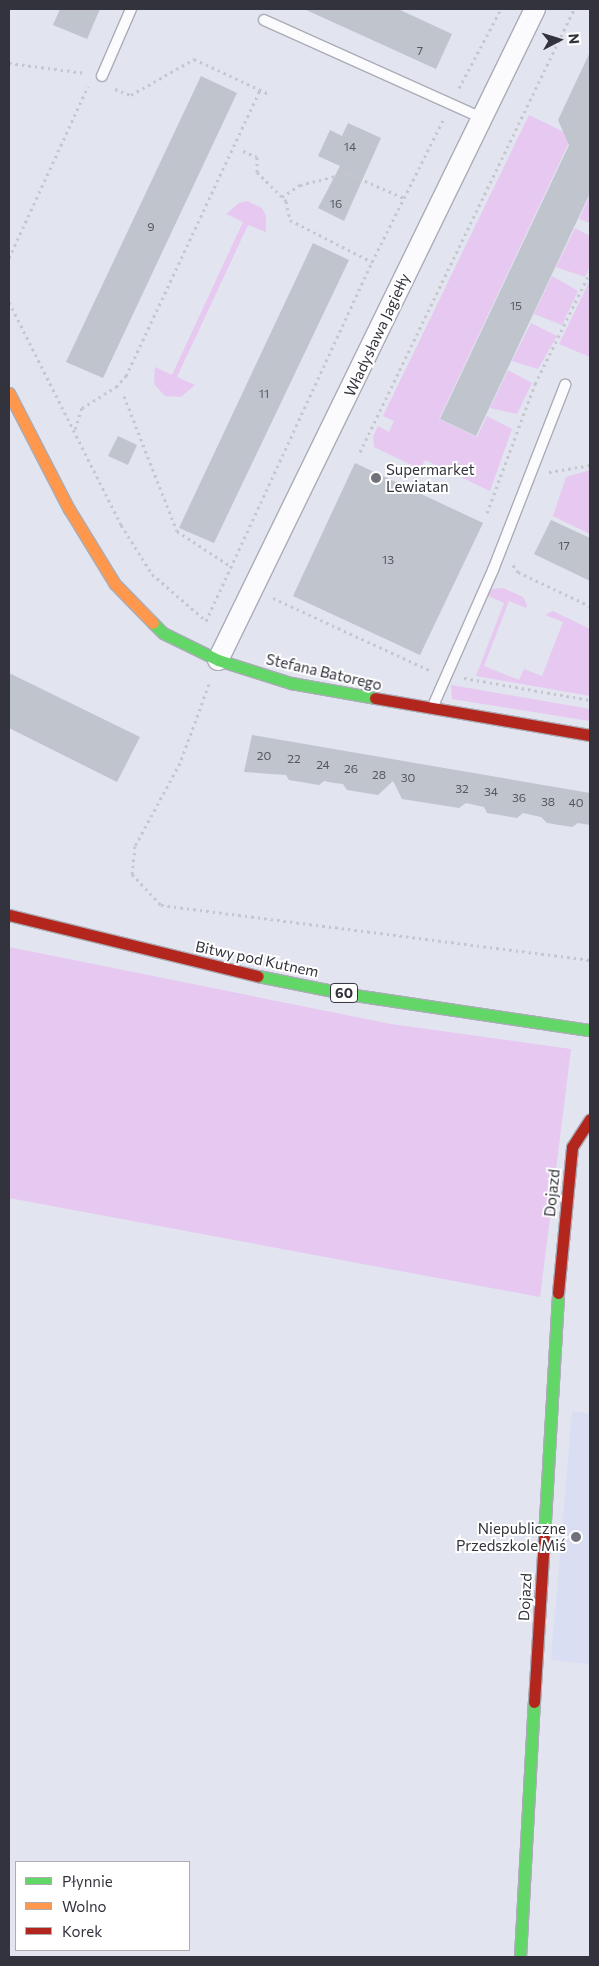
<!DOCTYPE html>
<meta charset="utf-8">
<style>
body{margin:0}
#map{position:relative;width:599px;height:1966px;overflow:hidden;background:#e2e4f0;font-family:Commissioner,sans-serif}
div>[style]{position:absolute}
.built>*{inset:0;background:#dadef3}
.green>*{inset:0;background:#e6c8f0}
.building>*{inset:0;background:#c0c4cd}
.path>*{height:3px;margin-top:-1.5px;transform-origin:0;background:repeating-linear-gradient(90deg,#c6c7cc 0 2.5px,transparent 0 6.5px)}
.roads{filter:drop-shadow(1px 0 #aaacb6) drop-shadow(-1px 0 #aaacb6) drop-shadow(0 1px #aaacb6) drop-shadow(0 -1px #aaacb6)}
.lane>*{height:10px;margin:-5px;padding:0 5px;transform-origin:5px;border-radius:5px;background:#fbfbfd}
.street>*{height:20px;margin:-10px;padding:0 10px;transform-origin:10px;border-radius:10px;background:#fbfbfd}
.fast>*{height:11px;margin:-5.5px;padding:0 5.5px;transform-origin:5.5px;border-radius:5.5px;background:#63d668}
.slow>*{height:11px;margin:-5.5px;padding:0 5.5px;transform-origin:5.5px;border-radius:5.5px;background:#ff974d}
.jam>*{height:11px;margin:-5.5px;padding:0 5.5px;transform-origin:5.5px;border-radius:5.5px;background:#b3261e}
.dots>*{width:14px;height:14px;translate:-50% -50%;box-sizing:border-box;border:2px solid #fff;border-radius:50%}
span{translate:-50% -50%;white-space:nowrap;text-align:center;line-height:1.15;-webkit-text-stroke:4px #fff;paint-order:stroke}
.number-label{font-size:12px;color:#565760}
.number-label span{-webkit-text-stroke-width:0}
.shield-label span{padding:1px 4px;background:#fff;border:1px solid;border-radius:4px;-webkit-text-stroke-width:0}
.shield-label{font-size:14px;color:#32333c;font-weight:700}
.street-label{font-size:15px;color:#32333c}
.poi-label{font-size:15px;color:#32333c}
.left{translate:0 -50%;text-align:left}
.right{translate:-100% -50%;text-align:right}
.frame{position:absolute;inset:0;border:10px solid #32333c;pointer-events:none}
.legend{position:absolute;left:15px;top:1861px;width:175px;height:90px;box-sizing:border-box;background:#fff;border:1px solid #adadb1;margin:0;padding:6px 9px;list-style:none;font-size:15px;color:#32333c}
.legend li{display:flex;align-items:center;gap:10px;height:25px}
.legend b{width:25px;border:1px solid #adadb1}
.north{position:absolute;left:534px;top:15px;width:50px;height:50px;-webkit-text-stroke:4px #fff;paint-order:stroke;rotate:85deg;font-size:14px;font-weight:700;line-height:20px;text-align:center;color:#32333c}
.north::after{content:'';display:block;margin:auto;width:18px;height:22px;background:#32333c;clip-path:polygon(50% 0,100% 100%,50% 72%,0 100%)}
</style>
<div id="map">
<div class="built">
<div style="clip-path:polygon(572px 1411px,590px 1414px,590px 1664px,551px 1660px)"></div>
</div>
<div class="green">
<div style="clip-path:polygon(529px 115px,572px 136px,439px 419px,477px 437px,487px 416px,512px 429px,490px 491px,425px 460px,420px 469px,374px 447px,373px 437px,378px 426px,389px 432px,394px 421px,383px 416px)"></div>
<div style="clip-path:polygon(590px 195px,590px 223px,579px 219px)"></div>
<div style="clip-path:polygon(247px 201px,262px 208px,266px 216px,266px 232px,248px 225px,177px 377px,195px 385px,181px 397px,165px 396px,154px 384px,155px 367px,172px 375px,243px 222px,226px 214px,239px 203px)"></div>
<div style="clip-path:polygon(575px 228px,590px 236px,590px 266px,585px 277px,556px 267px)"></div>
<div style="clip-path:polygon(552px 276px,578px 291px,562px 325px,534px 314px)"></div>
<div style="clip-path:polygon(590px 280px,590px 357px,559px 344px)"></div>
<div style="clip-path:polygon(531px 323px,557px 336px,538px 369px,512px 361px)"></div>
<div style="clip-path:polygon(508px 370px,532px 383px,517px 414px,490px 408px)"></div>
<div style="clip-path:polygon(590px 470px,590px 534px,553px 516px,566px 477px)"></div>
<div style="clip-path:polygon(503px 588px,523px 597px,527px 605px,526px 608px,509px 601px,484px 666px,519px 680px,524px 669px,542px 676px,563px 622px,545px 615px,553px 611px,590px 629px,590px 696px,476px 676px,504px 603px,486px 595px,492px 589px)"></div>
<div style="clip-path:polygon(451px 685px,590px 709px,590px 721px,452px 699px)"></div>
<div style="clip-path:polygon(9px 947px,391px 1024px,571px 1049px,540px 1297px,9px 1198px)"></div>
</div>
<div class="building">
<div style="clip-path:polygon(60px 9px,100px 9px,87px 39px,53px 25px)"></div>
<div style="clip-path:polygon(304px 9px,398px 9px,452px 34px,436px 69px)"></div>
<div style="clip-path:polygon(590px 52px,590px 193px,476px 436px,440px 419px,569px 145px,558px 120px)"></div>
<div style="clip-path:polygon(201px 76px,237px 93px,103px 378px,66px 362px)"></div>
<div style="clip-path:polygon(348px 123px,381px 138px,344px 221px,318px 208px,340px 166px,318px 156px,330px 130px,342px 136px)"></div>
<div style="clip-path:polygon(313px 243px,349px 260px,214px 543px,179px 528px)"></div>
<div style="clip-path:polygon(118px 436px,137px 445px,128px 465px,108px 456px)"></div>
<div style="clip-path:polygon(355px 463px,483px 523px,420px 655px,293px 596px)"></div>
<div style="clip-path:polygon(551px 520px,590px 538px,590px 581px,534px 554px)"></div>
<div style="clip-path:polygon(9px 673px,140px 737px,117px 782px,9px 728px)"></div>
<div style="clip-path:polygon(252px 735px,590px 793px,590px 825px,578px 823px,572px 827px,547px 823px,541px 817px,523px 813px,517px 818px,487px 813px,484px 807px,466px 803px,459px 808px,402px 799px,393px 781px,378px 795px,347px 790px,343px 784px,334px 783px,324px 781px,319px 785px,289px 780px,286px 775px,244px 772px)"></div>
</div>
<div class="path">
<div style="left:9px;top:63px;width:77px;rotate:7.5deg"></div>
<div style="left:459px;top:88px;width:89px;rotate:-62deg"></div>
<div style="left:115px;top:89px;width:17px;rotate:21deg"></div>
<div style="left:131px;top:95px;width:73px;rotate:-29.7deg"></div>
<div style="left:194px;top:59px;width:83px;rotate:25deg"></div>
<div style="left:243px;top:151px;width:15px;rotate:23deg"></div>
<div style="left:257px;top:157px;width:15px;rotate:90deg"></div>
<div style="left:257px;top:172px;width:41px;rotate:45deg"></div>
<div style="left:286px;top:201px;width:19px;rotate:78deg"></div>
<div style="left:290px;top:220px;width:92px;rotate:27.1deg"></div>
<div style="left:282px;top:197px;width:22px;rotate:-34deg"></div>
<div style="left:300px;top:185px;width:49px;rotate:-14.3deg"></div>
<div style="left:347px;top:173px;width:62px;rotate:23.7deg"></div>
<div style="left:9px;top:258px;width:189px;rotate:-65.3deg"></div>
<div style="left:9px;top:302px;width:250px;rotate:63.3deg"></div>
<div style="left:121px;top:525px;width:58px;rotate:57.7deg"></div>
<div style="left:152px;top:574px;width:72px;rotate:41deg"></div>
<div style="left:206px;top:621px;width:396px;rotate:-65.2deg"></div>
<div style="left:372px;top:262px;width:159px;rotate:-63.4deg"></div>
<div style="left:124px;top:396px;width:145px;rotate:68.6deg"></div>
<div style="left:177px;top:531px;width:66px;rotate:33.2deg"></div>
<div style="left:75px;top:429px;width:22px;rotate:-72deg"></div>
<div style="left:82px;top:408px;width:40px;rotate:-32deg"></div>
<div style="left:116px;top:387px;width:15px;rotate:-48deg"></div>
<div style="left:126px;top:376px;width:316px;rotate:-64.9deg"></div>
<div style="left:360px;top:452px;width:492px;rotate:-64.2deg"></div>
<div style="left:549px;top:472px;width:42px;rotate:-9.7deg"></div>
<div style="left:487px;top:513px;width:138px;rotate:-69.6deg"></div>
<div style="left:535px;top:384px;width:125px;rotate:-63.8deg"></div>
<div style="left:513px;top:565px;width:9px;rotate:54deg"></div>
<div style="left:518px;top:572px;width:80px;rotate:25.3deg"></div>
<div style="left:273px;top:598px;width:174px;rotate:24.8deg"></div>
<div style="left:464px;top:678px;width:128px;rotate:9.9deg"></div>
<div style="left:209px;top:684px;width:84px;rotate:110.2deg"></div>
<div style="left:180px;top:763px;width:94px;rotate:118.5deg"></div>
<div style="left:135px;top:846px;width:28px;rotate:96deg"></div>
<div style="left:132px;top:874px;width:42px;rotate:46.9deg"></div>
<div style="left:161px;top:905px;width:433px;rotate:7.3deg"></div>
</div>
<div class="roads">
<div class="lane">
<div style="left:264px;top:20px;width:237px;rotate:24.2deg"></div>
<div style="left:102px;top:76px;width:73px;rotate:-66.6deg"></div>
<div style="left:433px;top:706px;width:149px;rotate:-66.2deg"></div>
<div style="left:493px;top:570px;width:199px;rotate:-68.7deg"></div>
</div>
<div class="street">
<div style="left:218px;top:660px;width:724px;rotate:-64.04deg"></div>
</div>
<div class="fast">
<div style="left:153px;top:623px;width:14px;rotate:45deg"></div>
<div style="left:163px;top:633px;width:61px;rotate:26.1deg"></div>
<div style="left:218px;top:660px;width:77px;rotate:17.5deg"></div>
<div style="left:291px;top:683px;width:85px;rotate:10.1deg"></div>
<div style="left:258px;top:976px;width:92px;rotate:11.3deg"></div>
<div style="left:348px;top:994px;width:245px;rotate:8.5deg"></div>
<div style="left:544px;top:1538px;width:245px;rotate:-86.7deg"></div>
<div style="left:520px;top:1957px;width:255px;rotate:-86.9deg"></div>
</div>
<div class="slow">
<div style="left:9px;top:393px;width:131px;rotate:62.7deg"></div>
<div style="left:69px;top:509px;width:88px;rotate:58.5deg"></div>
<div style="left:115px;top:584px;width:54px;rotate:45.7deg"></div>
</div>
<div class="jam">
<div style="left:375px;top:698px;width:218px;rotate:9.8deg"></div>
<div style="left:9px;top:915px;width:256px;rotate:13.8deg"></div>
<div style="left:558px;top:1293px;width:147px;rotate:-84.5deg"></div>
<div style="left:572px;top:1147px;width:33px;rotate:-57deg"></div>
<div style="left:534px;top:1702px;width:164px;rotate:-86.5deg"></div>
</div>
</div>
<div class="dots">
<div style="left:376px;top:478px;background:#70717b"></div>
<div style="left:576px;top:1537px;background:#70717b"></div>
</div>
<div class="number-label">
<span style="left:420px;top:51px">7</span>
<span style="left:350px;top:147px">14</span>
<span style="left:336px;top:204px">16</span>
<span style="left:151px;top:227px">9</span>
<span style="left:516px;top:306px">15</span>
<span style="left:264px;top:394px">11</span>
<span style="left:564px;top:546px">17</span>
<span style="left:388px;top:560px">13</span>
<span style="left:264px;top:756px">20</span>
<span style="left:294px;top:759px">22</span>
<span style="left:323px;top:765px">24</span>
<span style="left:351px;top:769px">26</span>
<span style="left:379px;top:775px">28</span>
<span style="left:408px;top:778px">30</span>
<span style="left:462px;top:789px">32</span>
<span style="left:491px;top:792px">34</span>
<span style="left:519px;top:798px">36</span>
<span style="left:548px;top:802px">38</span>
<span style="left:576px;top:803px">40</span>
</div>
<div class="shield-label">
<span style="left:344px;top:993px">60</span>
</div>
<div class="street-label">
<span style="left:377px;top:335px;rotate:-65deg">Władysława Jagiełły</span>
<span style="left:324px;top:672px;rotate:13deg">Stefana Batorego</span>
<span style="left:257px;top:959px;rotate:12deg">Bitwy pod Kutnem</span>
<span style="left:552px;top:1193px;rotate:-84deg">Dojazd</span>
<span style="left:525px;top:1597px;rotate:-87deg">Dojazd</span>
</div>
<div class="poi-label">
<span class="left" style="left:386px;top:478px">Supermarket<br>Lewiatan</span>
<span class="right" style="left:566px;top:1537px">Niepubliczne<br>Przedszkole Miś</span>
</div>
<div class="frame"></div>
<ul class="legend">
<li><b style="height:6px;background:#63d668"></b>Płynnie</li>
<li><b style="height:6px;background:#ff974d"></b>Wolno</li>
<li><b style="height:6px;background:#b3261e"></b>Korek</li>
</ul>
<div class="north">N</div>
</div>
